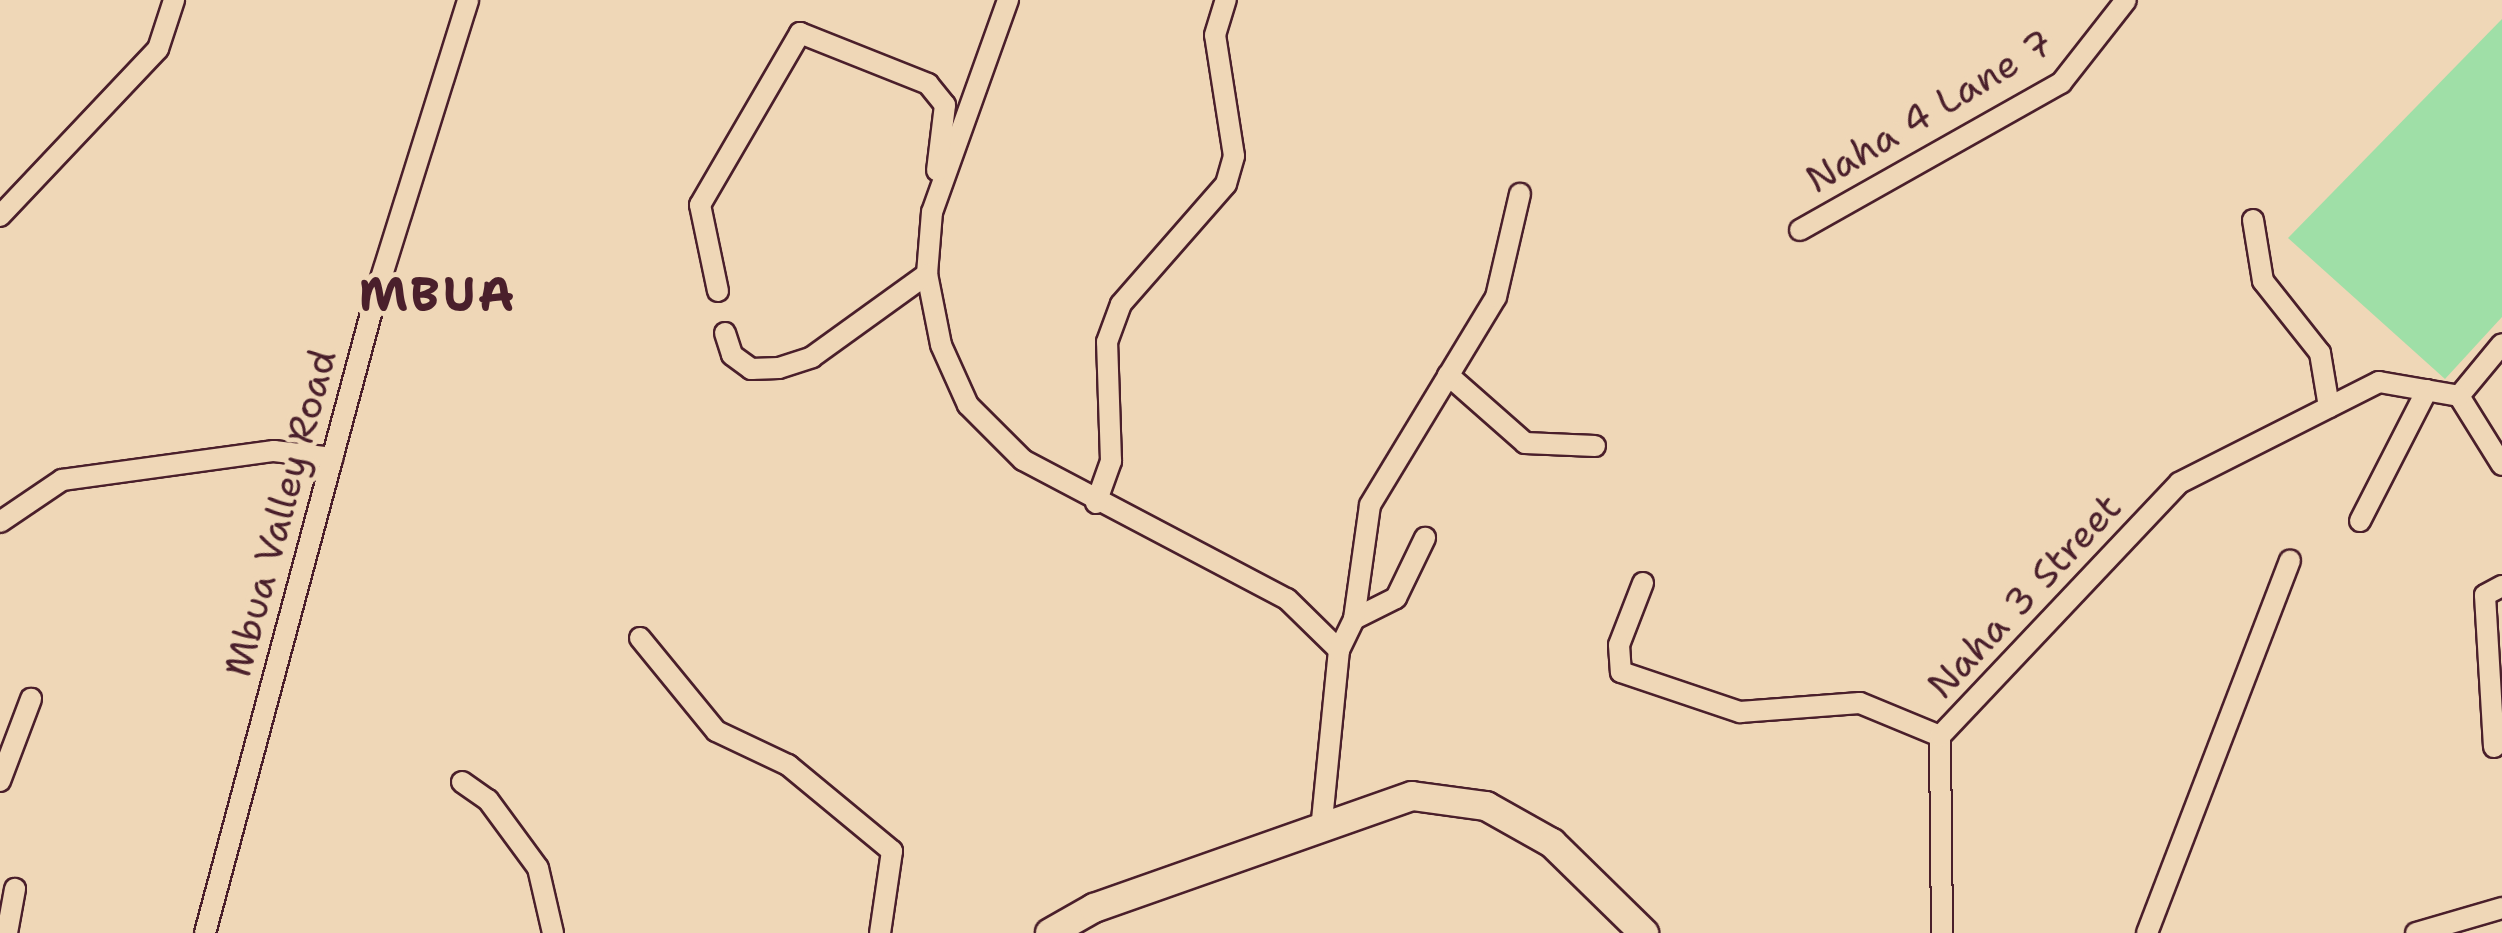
<!DOCTYPE html>
<style>
body{margin:0}
#map{position:relative;width:2502px;height:933px;overflow:hidden;background:#efd7b7;font-family:"Shantell Sans",sans-serif}
div>[style]{position:absolute}
.green>*{inset:0;background:#9fdfa7}
.roads{filter:drop-shadow(2px 0 #4a1f2b) drop-shadow(-2px 0 #4a1f2b) drop-shadow(0 2px #4a1f2b) drop-shadow(0 -2px #4a1f2b)}
.street>*{height:20px;margin:-10px;padding:0 10px;transform-origin:10px;border-radius:10px;background:#efd7b7}
.secondary>*{height:28px;margin:-14px;padding:0 14px;transform-origin:14px;border-radius:14px;background:#efd7b7}
span{translate:-50% -50%;white-space:nowrap;text-align:center;line-height:1.15;-webkit-text-stroke:10px #efd7b7;paint-order:stroke}
.street-label{font-size:38px;color:#4a1f2b}
.district-label{font-size:48px;color:#4a1f2b;font-weight:700;letter-spacing:2.5px}
</style>
<div id="map">
<div class="green">
<div style="clip-path:polygon(2502px 19px,2502px 317px,2445px 379px,2288px 238px)"></div>
</div>
<div class="roads">
<div class="street">
<div style="left:1008px;top:0;width:225px;rotate:109.7deg"></div>
<div style="left:932px;top:212px;width:62px;rotate:94.6deg"></div>
<div style="left:927px;top:274px;width:72px;rotate:78.8deg"></div>
<div style="left:941px;top:345px;width:66px;rotate:65.8deg"></div>
<div style="left:968px;top:405px;width:78px;rotate:45deg"></div>
<div style="left:1023px;top:460px;width:298px;rotate:27.8deg"></div>
<div style="left:1287px;top:599px;width:73px;rotate:44.4deg"></div>
<div style="left:1339px;top:650px;width:182px;rotate:95.7deg"></div>
<div style="left:0;top:216px;width:230px;rotate:-46.6deg"></div>
<div style="left:158px;top:49px;width:52px;rotate:-71.9deg"></div>
<div style="left:2253px;top:220px;width:62px;rotate:80.7deg"></div>
<div style="left:2263px;top:281px;width:92px;rotate:51.6deg"></div>
<div style="left:2320px;top:353px;width:55px;rotate:80.5deg"></div>
<div style="left:1800px;top:230px;width:300px;rotate:-29.4deg"></div>
<div style="left:2061px;top:83px;width:105px;rotate:-51.9deg"></div>
<div style="left:718px;top:291px;width:88px;rotate:-101.8deg"></div>
<div style="left:700px;top:205px;width:199px;rotate:-59.8deg"></div>
<div style="left:800px;top:33px;width:138px;rotate:21.7deg"></div>
<div style="left:928px;top:84px;width:27px;rotate:51deg"></div>
<div style="left:945px;top:105px;width:66px;rotate:96.9deg"></div>
<div style="left:725px;top:333px;width:23px;rotate:72deg"></div>
<div style="left:732px;top:355px;width:24px;rotate:36deg"></div>
<div style="left:751px;top:369px;width:28px;rotate:-2deg"></div>
<div style="left:779px;top:368px;width:35px;rotate:-18deg"></div>
<div style="left:812px;top:357px;width:142px;rotate:-35.8deg"></div>
<div style="left:1448px;top:375px;width:103px;rotate:41.4deg"></div>
<div style="left:1525px;top:443px;width:70px;rotate:2.5deg"></div>
<div style="left:2459px;top:396px;width:81px;rotate:58.1deg"></div>
<div style="left:2459px;top:396px;width:67px;rotate:-50.4deg"></div>
<div style="left:1096px;top:503px;width:45px;rotate:-70.3deg"></div>
<div style="left:1111px;top:461px;width:119px;rotate:-91.9deg"></div>
<div style="left:1107px;top:342px;width:40px;rotate:-69.8deg"></div>
<div style="left:1121px;top:304px;width:159px;rotate:-48.8deg"></div>
<div style="left:1226px;top:184px;width:29px;rotate:-74deg"></div>
<div style="left:1234px;top:156px;width:122px;rotate:-98.9deg"></div>
<div style="left:1215px;top:35px;width:37px;rotate:-73deg"></div>
<div style="left:2360px;top:521px;width:147px;rotate:-62.9deg"></div>
<div style="left:0;top:522px;width:75px;rotate:-34.1deg"></div>
<div style="left:62px;top:480px;width:214px;rotate:-7.8deg"></div>
<div style="left:274px;top:451px;width:59px;rotate:6.8deg"></div>
<div style="left:1643px;top:583px;width:66px;rotate:111.2deg"></div>
<div style="left:1619px;top:645px;width:27px;rotate:86deg"></div>
<div style="left:1621px;top:672px;width:126px;rotate:18.6deg"></div>
<div style="left:1740px;top:712px;width:120px;rotate:-4.3deg"></div>
<div style="left:1860px;top:703px;width:87px;rotate:22.4deg"></div>
<div style="left:1354px;top:619px;width:47px;rotate:-26.6deg"></div>
<div style="left:1396px;top:598px;width:67px;rotate:-64.2deg"></div>
<div style="left:640px;top:638px;width:120px;rotate:50.7deg"></div>
<div style="left:716px;top:731px;width:80px;rotate:25.3deg"></div>
<div style="left:788px;top:765px;width:135px;rotate:39.6deg"></div>
<div style="left:892px;top:851px;width:83px;rotate:98.3deg"></div>
<div style="left:1339px;top:650px;width:34px;rotate:-64deg"></div>
<div style="left:1354px;top:619px;width:115px;rotate:-82deg"></div>
<div style="left:1370px;top:505px;width:243px;rotate:-58.8deg"></div>
<div style="left:1496px;top:297px;width:106px;rotate:-76.9deg"></div>
<div style="left:2494px;top:747px;width:152px;rotate:-93.4deg"></div>
<div style="left:2485px;top:595px;width:19px;rotate:-28deg"></div>
<div style="left:0;top:781px;width:88px;rotate:-69.3deg"></div>
<div style="left:462px;top:782px;width:32px;rotate:35deg"></div>
<div style="left:488px;top:800px;width:84px;rotate:53.7deg"></div>
<div style="left:538px;top:868px;width:67px;rotate:77deg"></div>
<div style="left:7px;top:933px;width:45px;rotate:-79.7deg"></div>
<div style="left:205px;top:933px;width:665px;rotate:-75deg"></div>
<div style="left:377px;top:291px;width:305px;rotate:-72.6deg"></div>
<div style="left:1942px;top:933px;width:197px;rotate:-90.6deg"></div>
<div style="left:1940px;top:736px;width:348px;rotate:-46.6deg"></div>
<div style="left:2179px;top:483px;width:224px;rotate:-26.8deg"></div>
<div style="left:2379px;top:382px;width:81px;rotate:9.9deg"></div>
<div style="left:2147px;top:933px;width:399px;rotate:-69deg"></div>
<div style="left:2416px;top:933px;width:90px;rotate:-16.2deg"></div>
</div>
<div class="secondary">
<div style="left:1050px;top:933px;width:51px;rotate:-29.6deg"></div>
<div style="left:1094px;top:908px;width:337px;rotate:-19.4deg"></div>
<div style="left:1412px;top:796px;width:75px;rotate:7.7deg"></div>
<div style="left:1486px;top:806px;width:76px;rotate:29.3deg"></div>
<div style="left:1552px;top:843px;width:129px;rotate:44.4deg"></div>
</div>
</div>
<div class="street-label">
<span style="left:1929px;top:111px;rotate:-31deg">Naha 4 Lane 7</span>
<span style="left:280px;top:513px;rotate:-75deg">Mbua Valley Road</span>
<span style="left:2024px;top:596px;rotate:-47deg">Naha 3 Street</span>
</div>
<div class="district-label">
<span style="left:438px;top:295px">MBUA</span>
</div>
</div>
